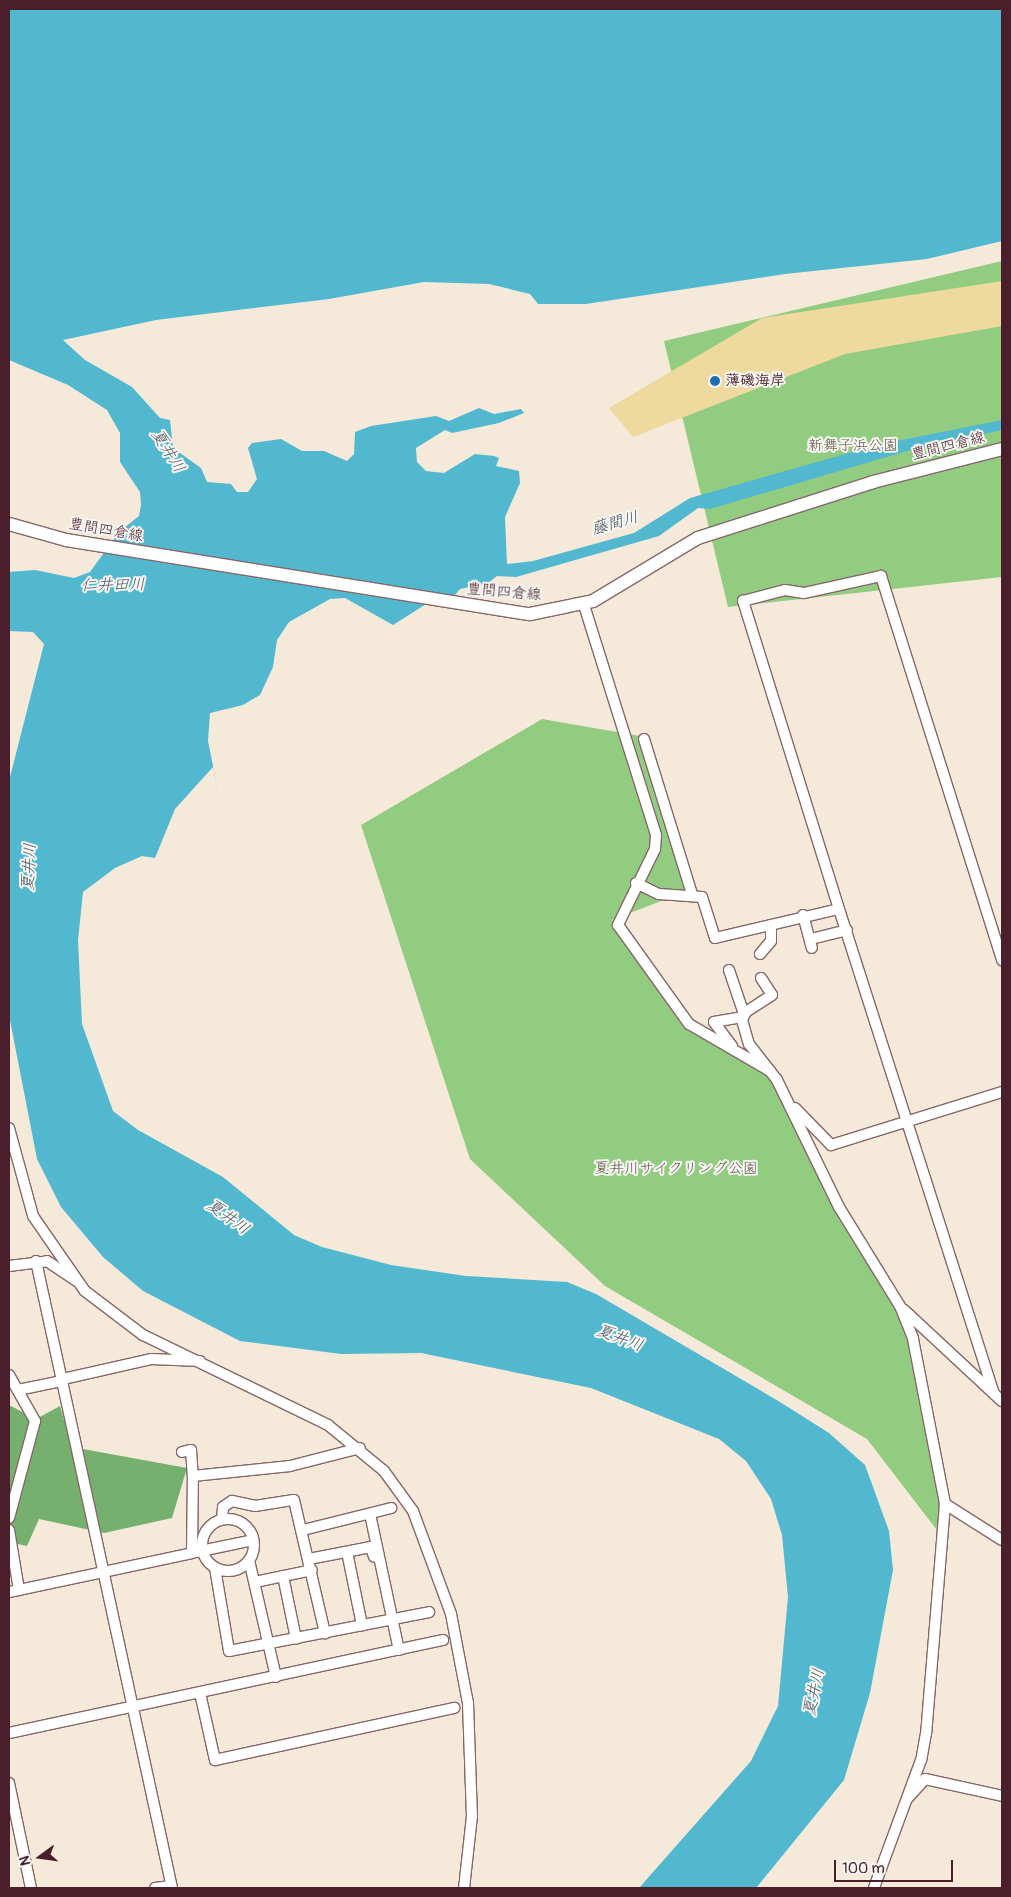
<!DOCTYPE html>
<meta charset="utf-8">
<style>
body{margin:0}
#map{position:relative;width:1011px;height:1897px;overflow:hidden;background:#f5e9da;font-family:Pangolin,"Klee One",sans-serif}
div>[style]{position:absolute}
.green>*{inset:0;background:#92cc81}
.forest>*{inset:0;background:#75b06f}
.sand>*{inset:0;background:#eeda9e}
.water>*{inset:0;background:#51b8cf}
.roads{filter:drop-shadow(1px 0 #866668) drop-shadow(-1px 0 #866668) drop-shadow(0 1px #866668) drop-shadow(0 -1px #866668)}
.minor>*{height:10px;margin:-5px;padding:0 5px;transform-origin:5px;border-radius:5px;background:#fff}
.minor>.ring{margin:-5px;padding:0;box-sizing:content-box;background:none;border:10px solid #fff;border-radius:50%}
.major>*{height:12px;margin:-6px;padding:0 6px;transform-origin:6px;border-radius:6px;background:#fff}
.dots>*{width:14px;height:14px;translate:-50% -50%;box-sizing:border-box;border:2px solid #f6f6f2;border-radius:50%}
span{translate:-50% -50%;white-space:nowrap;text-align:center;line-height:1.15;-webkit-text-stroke:4px #f6f6f2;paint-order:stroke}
.poi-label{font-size:15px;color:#4a1f2b;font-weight:700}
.left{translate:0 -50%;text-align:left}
.park-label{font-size:15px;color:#605345}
.street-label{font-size:15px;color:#4a1f2b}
.water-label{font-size:16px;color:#4c5564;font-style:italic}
.frame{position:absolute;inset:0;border:10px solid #4a1f2b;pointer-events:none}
.north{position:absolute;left:15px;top:1832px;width:50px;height:50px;-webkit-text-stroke:4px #f6f6f2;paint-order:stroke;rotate:256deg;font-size:14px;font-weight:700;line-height:20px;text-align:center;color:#4a1f2b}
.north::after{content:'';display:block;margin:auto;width:18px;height:22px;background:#4a1f2b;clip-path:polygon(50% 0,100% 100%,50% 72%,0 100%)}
.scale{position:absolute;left:834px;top:1860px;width:119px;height:22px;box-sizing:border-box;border:2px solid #4a1f2b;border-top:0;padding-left:6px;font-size:15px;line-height:18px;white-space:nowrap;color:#4a1f2b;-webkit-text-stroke:4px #f6f6f2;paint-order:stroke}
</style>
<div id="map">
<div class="green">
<div style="clip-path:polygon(1002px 261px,1002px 577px,728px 607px,664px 341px)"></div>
<div style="clip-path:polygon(542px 719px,640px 736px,690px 897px,669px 898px,612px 920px,689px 1024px,770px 1068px,839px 1205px,913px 1320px,944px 1479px,943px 1538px,867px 1439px,605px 1286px,470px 1159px,361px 825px)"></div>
</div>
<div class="forest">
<div style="clip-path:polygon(9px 1405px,36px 1419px,60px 1406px,72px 1447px,187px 1468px,172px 1518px,104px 1533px,39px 1519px,27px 1546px,9px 1542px)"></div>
</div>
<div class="sand">
<div style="clip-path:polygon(1002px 281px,1002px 326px,845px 354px,633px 437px,609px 408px,762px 318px)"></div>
</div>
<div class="water">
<div style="clip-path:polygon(9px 9px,1002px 9px,1002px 241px,927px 259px,785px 274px,586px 304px,538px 304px,530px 294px,489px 284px,424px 282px,329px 299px,156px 320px,63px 340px,85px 360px,132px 387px,160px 418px,170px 420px,173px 448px,201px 468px,207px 482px,231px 484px,237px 492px,248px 492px,257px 479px,248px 448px,252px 443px,281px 439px,302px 451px,324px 451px,347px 461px,354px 454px,355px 432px,371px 426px,436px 416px,449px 421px,479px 408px,494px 414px,521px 409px,524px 413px,499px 423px,452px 433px,445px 430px,416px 448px,417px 462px,426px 471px,444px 473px,475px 454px,494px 456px,499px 458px,496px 466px,519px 471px,520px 483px,505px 517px,507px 564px,533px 561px,634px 533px,690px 498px,877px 445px,1002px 420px,1002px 430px,907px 451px,710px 509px,698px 508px,659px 536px,516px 577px,497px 576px,488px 583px,460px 589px,454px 596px,442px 594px,393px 625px,345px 598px,330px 599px,289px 622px,277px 640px,273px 667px,260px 695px,243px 705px,210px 713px,208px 741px,221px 806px,213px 767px,175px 809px,155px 858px,142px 856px,115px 868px,83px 892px,78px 940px,82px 1024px,113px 1111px,138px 1130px,223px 1177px,294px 1235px,322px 1247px,391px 1265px,466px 1276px,567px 1282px,596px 1294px,780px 1402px,829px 1433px,865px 1465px,889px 1531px,893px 1570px,870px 1693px,844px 1780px,756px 1888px,639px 1888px,751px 1761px,778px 1706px,788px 1597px,782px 1535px,771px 1499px,746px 1461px,719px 1439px,591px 1388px,421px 1353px,341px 1354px,240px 1341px,143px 1291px,103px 1257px,61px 1207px,37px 1159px,9px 1015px,9px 781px,44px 644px,33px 632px,9px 631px,9px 572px,35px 570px,74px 578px,90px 572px,119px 532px,139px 516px,141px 505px,140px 492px,120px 462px,120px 433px,107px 410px,68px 385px,9px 360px)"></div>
</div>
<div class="roads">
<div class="minor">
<div style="left:584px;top:605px;width:241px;rotate:72.6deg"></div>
<div style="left:656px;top:835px;width:14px;rotate:94deg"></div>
<div style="left:655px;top:849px;width:85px;rotate:116deg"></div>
<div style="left:618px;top:925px;width:122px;rotate:54.4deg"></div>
<div style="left:689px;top:1024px;width:94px;rotate:30.1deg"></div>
<div style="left:770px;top:1071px;width:11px;rotate:52deg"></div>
<div style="left:777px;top:1080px;width:141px;rotate:64deg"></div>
<div style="left:839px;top:1207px;width:116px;rotate:58.4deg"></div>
<div style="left:900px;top:1306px;width:35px;rotate:68deg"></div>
<div style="left:913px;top:1339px;width:168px;rotate:79deg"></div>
<div style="left:945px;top:1504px;width:230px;rotate:94.7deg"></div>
<div style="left:926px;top:1733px;width:27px;rotate:100deg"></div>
<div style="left:921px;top:1760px;width:136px;rotate:110.2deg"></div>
<div style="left:644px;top:739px;width:162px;rotate:72.8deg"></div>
<div style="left:636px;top:883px;width:25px;rotate:26deg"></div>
<div style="left:659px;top:894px;width:43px;rotate:4deg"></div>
<div style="left:702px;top:897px;width:43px;rotate:72.4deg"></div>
<div style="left:715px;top:938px;width:127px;rotate:-13.2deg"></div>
<div style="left:839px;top:909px;width:509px;rotate:72.28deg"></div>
<div style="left:839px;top:909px;width:323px;rotate:-107.3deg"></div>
<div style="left:743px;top:601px;width:43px;rotate:-14.7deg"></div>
<div style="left:785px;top:590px;width:19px;rotate:9deg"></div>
<div style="left:804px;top:593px;width:79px;rotate:-12.4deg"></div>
<div style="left:881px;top:576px;width:403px;rotate:72.5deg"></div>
<div style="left:803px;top:915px;width:34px;rotate:75deg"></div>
<div style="left:811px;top:939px;width:37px;rotate:-14deg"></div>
<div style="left:760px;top:954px;width:17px;rotate:-50deg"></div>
<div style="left:771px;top:941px;width:16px;rotate:-90deg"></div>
<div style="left:729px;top:970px;width:46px;rotate:71.2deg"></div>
<div style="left:761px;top:978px;width:20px;rotate:57deg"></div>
<div style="left:772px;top:995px;width:31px;rotate:147deg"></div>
<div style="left:746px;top:1012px;width:9px;rotate:117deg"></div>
<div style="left:742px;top:1020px;width:25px;rotate:74deg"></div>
<div style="left:749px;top:1044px;width:34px;rotate:52deg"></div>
<div style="left:732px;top:1046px;width:30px;rotate:-127deg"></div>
<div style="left:714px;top:1022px;width:28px;rotate:-10deg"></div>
<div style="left:795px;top:1108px;width:52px;rotate:45.8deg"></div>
<div style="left:831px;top:1145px;width:179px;rotate:-17.2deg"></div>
<div style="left:9px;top:1128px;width:91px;rotate:74.7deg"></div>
<div style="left:33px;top:1216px;width:91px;rotate:55.3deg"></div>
<div style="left:85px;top:1291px;width:73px;rotate:37.2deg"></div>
<div style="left:143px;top:1335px;width:206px;rotate:25.9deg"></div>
<div style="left:328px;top:1425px;width:72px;rotate:39.4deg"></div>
<div style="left:384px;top:1471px;width:49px;rotate:54.1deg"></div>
<div style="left:413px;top:1511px;width:110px;rotate:69.7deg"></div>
<div style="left:451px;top:1614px;width:91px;rotate:79.2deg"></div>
<div style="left:468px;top:1703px;width:113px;rotate:88deg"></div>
<div style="left:472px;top:1816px;width:72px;rotate:96.3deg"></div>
<div style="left:36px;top:1261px;width:642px;rotate:77.76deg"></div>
<div style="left:9px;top:1266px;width:38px;rotate:-7deg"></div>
<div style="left:47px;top:1261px;width:36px;rotate:34deg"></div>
<div style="left:904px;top:1310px;width:134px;rotate:42.9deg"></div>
<div style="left:9px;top:1375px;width:53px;rotate:60.5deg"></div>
<div style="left:35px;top:1421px;width:100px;rotate:105deg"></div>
<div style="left:63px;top:1379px;width:90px;rotate:-12.8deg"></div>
<div style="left:151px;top:1359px;width:49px;rotate:2.3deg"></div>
<div style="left:18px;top:1390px;width:45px;rotate:-11.6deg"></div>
<div style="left:182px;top:1452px;width:9px;rotate:-13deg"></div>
<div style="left:191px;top:1450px;width:26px;rotate:86deg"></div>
<div style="left:945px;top:1504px;width:67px;rotate:32.3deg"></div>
<div style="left:370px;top:1514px;width:139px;rotate:78deg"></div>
<div class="ring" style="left:202px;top:1519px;width:42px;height:42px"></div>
<div style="left:222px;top:1519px;width:12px;rotate:-85deg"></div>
<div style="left:223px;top:1507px;width:11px;rotate:-34deg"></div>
<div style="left:232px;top:1501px;width:24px;rotate:12deg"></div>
<div style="left:255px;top:1506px;width:39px;rotate:-9deg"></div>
<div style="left:294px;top:1500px;width:137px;rotate:76.9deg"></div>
<div style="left:9px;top:1530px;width:61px;rotate:80.5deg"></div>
<div style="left:303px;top:1530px;width:91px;rotate:-14deg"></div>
<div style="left:196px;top:1552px;width:58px;rotate:-11.9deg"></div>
<div style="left:347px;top:1552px;width:75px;rotate:78.4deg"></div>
<div style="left:309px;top:1559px;width:63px;rotate:-11deg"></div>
<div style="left:371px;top:1547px;width:10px;rotate:73deg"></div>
<div style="left:249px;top:1560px;width:120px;rotate:77deg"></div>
<div style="left:215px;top:1568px;width:84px;rotate:80.4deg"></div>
<div style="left:229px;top:1651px;width:204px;rotate:-11deg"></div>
<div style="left:283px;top:1576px;width:64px;rotate:78.3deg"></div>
<div style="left:255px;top:1582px;width:58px;rotate:-11.9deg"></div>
<div style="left:9px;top:1592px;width:187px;rotate:-12deg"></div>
<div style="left:192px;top:1553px;width:77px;rotate:-89.3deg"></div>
<div style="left:193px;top:1476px;width:98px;rotate:-5.9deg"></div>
<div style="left:290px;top:1466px;width:72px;rotate:-14.4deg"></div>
<div style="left:200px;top:1693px;width:69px;rotate:77.4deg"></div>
<div style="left:215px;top:1760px;width:245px;rotate:-12.3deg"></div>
<div style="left:9px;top:1733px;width:444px;rotate:-12.1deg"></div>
<div style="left:9px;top:1783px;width:107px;rotate:78.2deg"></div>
<div style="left:907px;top:1799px;width:27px;rotate:-48deg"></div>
<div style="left:925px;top:1779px;width:79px;rotate:12.4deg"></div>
<div style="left:155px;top:1888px;width:16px;rotate:-7deg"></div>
</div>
<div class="major">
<div style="left:9px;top:524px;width:59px;rotate:15.7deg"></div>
<div style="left:66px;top:540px;width:470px;rotate:9.1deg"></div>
<div style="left:530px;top:614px;width:64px;rotate:-11.7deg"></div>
<div style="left:593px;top:601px;width:122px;rotate:-31deg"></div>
<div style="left:698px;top:538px;width:184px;rotate:-17.7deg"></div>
<div style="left:873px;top:482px;width:133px;rotate:-14.3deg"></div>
</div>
</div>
<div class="dots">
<div style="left:715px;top:381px;background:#1f6fb2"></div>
</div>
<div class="poi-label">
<span class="left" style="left:725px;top:381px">薄磯海岸</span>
</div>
<div class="park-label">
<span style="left:853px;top:446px">新舞子浜公園</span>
<span style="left:676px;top:1169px">夏井川サイクリング公園</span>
</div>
<div class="street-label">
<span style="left:948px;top:446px;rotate:-14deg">豊間四倉線</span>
<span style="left:106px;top:530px;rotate:10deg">豊間四倉線</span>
<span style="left:504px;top:592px;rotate:5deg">豊間四倉線</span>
</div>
<div class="water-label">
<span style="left:168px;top:451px;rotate:58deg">夏井川</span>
<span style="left:615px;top:523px;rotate:-16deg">藤間川</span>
<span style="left:113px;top:585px;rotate:-1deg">仁井田川</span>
<span style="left:29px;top:867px;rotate:-87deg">夏井川</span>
<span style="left:228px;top:1217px;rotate:36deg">夏井川</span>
<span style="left:620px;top:1338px;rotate:21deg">夏井川</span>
<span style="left:814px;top:1692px;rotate:-78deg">夏井川</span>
</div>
<div class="frame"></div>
<div class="north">N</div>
<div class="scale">100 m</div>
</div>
